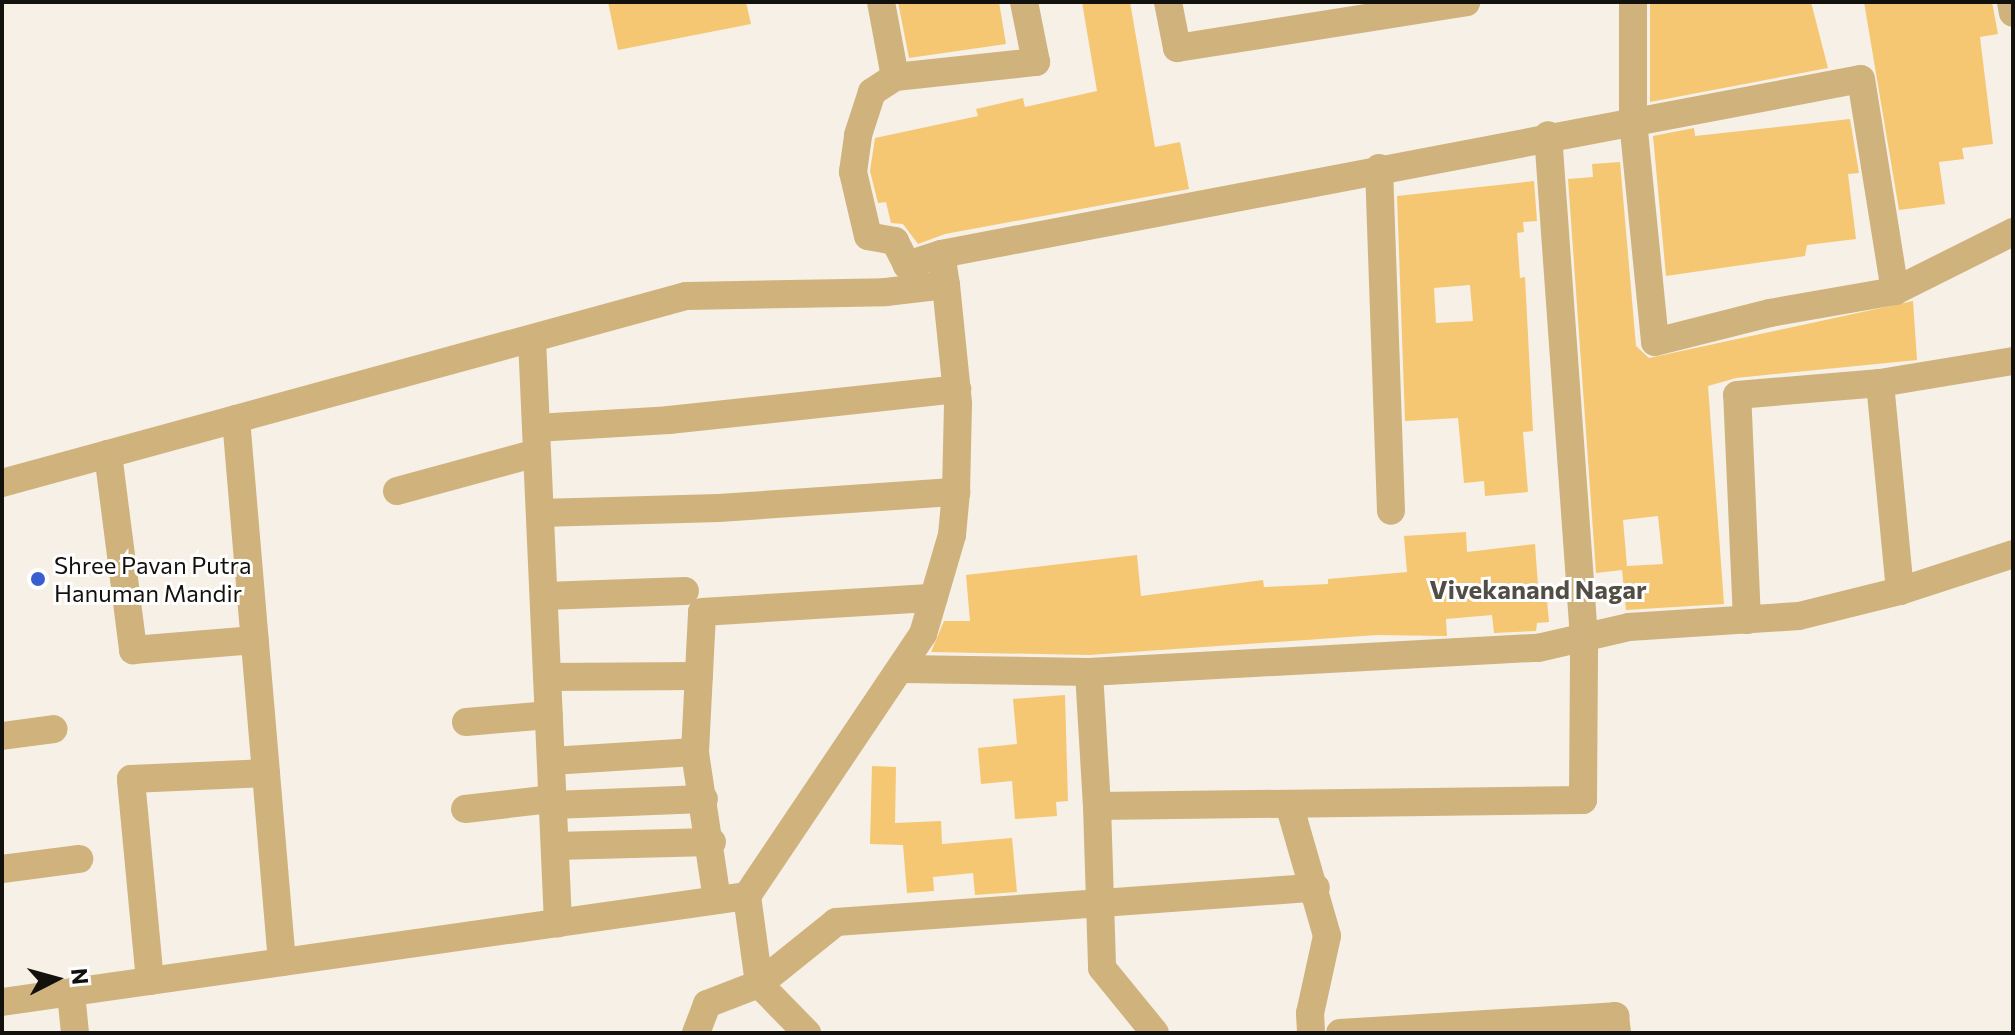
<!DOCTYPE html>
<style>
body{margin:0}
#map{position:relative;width:2015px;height:1035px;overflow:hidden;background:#f6f0e6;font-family:Commissioner,sans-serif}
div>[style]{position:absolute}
.building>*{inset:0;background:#f5c772}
.minor>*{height:28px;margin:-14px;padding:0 14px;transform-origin:14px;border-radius:14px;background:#d0b27c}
.dots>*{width:22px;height:22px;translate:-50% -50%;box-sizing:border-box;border:4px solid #fefefe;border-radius:50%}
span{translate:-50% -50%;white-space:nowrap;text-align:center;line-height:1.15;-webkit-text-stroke:6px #fefefe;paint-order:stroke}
.poi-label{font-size:24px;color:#13110d}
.left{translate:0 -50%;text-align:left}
.neighbourhood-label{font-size:26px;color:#534e45;font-weight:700}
.frame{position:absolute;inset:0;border:4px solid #13110d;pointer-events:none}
.north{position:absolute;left:16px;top:939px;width:80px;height:80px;-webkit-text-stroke:6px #fefefe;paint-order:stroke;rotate:84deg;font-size:22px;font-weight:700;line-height:32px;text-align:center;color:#13110d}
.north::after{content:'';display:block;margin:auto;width:28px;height:36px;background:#13110d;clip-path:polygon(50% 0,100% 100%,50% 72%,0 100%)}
</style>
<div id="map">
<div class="building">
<div style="clip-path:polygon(608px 2px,746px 2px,751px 24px,618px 50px)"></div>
<div style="clip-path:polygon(898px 2px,999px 2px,1006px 44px,909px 58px)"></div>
<div style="clip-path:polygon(1082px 2px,1130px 2px,1155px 147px,1180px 142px,1189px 189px,945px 234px,918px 244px,903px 224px,891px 223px,886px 202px,878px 203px,870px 171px,875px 138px,978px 116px,976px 109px,1023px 98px,1025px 107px,1097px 91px)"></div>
<div style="clip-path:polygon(1650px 2px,1811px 2px,1828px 68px,1650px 102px)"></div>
<div style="clip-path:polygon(1864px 2px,1992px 2px,1998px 34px,1980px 37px,1993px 144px,1962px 148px,1964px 159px,1939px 162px,1945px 204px,1899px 210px)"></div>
<div style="clip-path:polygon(1850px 119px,1859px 173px,1848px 174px,1856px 239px,1807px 245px,1805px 256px,1666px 276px,1653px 136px,1694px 128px,1695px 136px)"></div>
<div style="clip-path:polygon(evenodd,1620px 162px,1636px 346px,1649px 358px,1913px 301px,1917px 360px,1736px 378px,1708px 386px,1724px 604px,1626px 610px,1622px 570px,1596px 573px,1568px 179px,1593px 177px,1592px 164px,1620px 162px,1658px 516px,1663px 564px,1627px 566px,1623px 520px,1658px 516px)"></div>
<div style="clip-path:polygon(evenodd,1534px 181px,1537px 221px,1523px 222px,1524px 232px,1517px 233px,1520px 278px,1525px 277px,1533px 431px,1523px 432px,1528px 492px,1485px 496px,1484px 481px,1464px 483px,1458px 418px,1405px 421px,1397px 196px,1534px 181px,1470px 285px,1473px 321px,1436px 323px,1434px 288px,1470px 285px)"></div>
<div style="clip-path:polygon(1466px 532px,1467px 552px,1535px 544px,1539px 600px,1547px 600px,1549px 622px,1537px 623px,1536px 631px,1494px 633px,1492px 615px,1446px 619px,1447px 636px,1377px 635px,1089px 655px,931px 652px,944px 621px,970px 621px,966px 575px,1137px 555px,1141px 596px,1263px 580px,1264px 587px,1328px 584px,1328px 579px,1407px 572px,1404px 536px)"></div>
<div style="clip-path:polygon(1065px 695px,1068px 801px,1056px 802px,1057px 816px,1015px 819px,1012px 781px,981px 784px,978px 748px,1017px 744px,1013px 699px)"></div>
<div style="clip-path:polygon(872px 766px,896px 767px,895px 823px,941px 821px,942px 844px,1012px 838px,1017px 892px,975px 895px,973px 873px,933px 877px,934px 891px,907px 893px,903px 845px,870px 844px)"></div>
</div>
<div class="minor">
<div style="left:881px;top:2px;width:76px;rotate:79.4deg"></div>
<div style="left:1168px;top:2px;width:47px;rotate:78.9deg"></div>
<div style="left:1177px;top:48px;width:293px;rotate:-9deg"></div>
<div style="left:1633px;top:2px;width:119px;rotate:90deg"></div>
<div style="left:1633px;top:121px;width:222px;rotate:84.3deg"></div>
<div style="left:1655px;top:342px;width:119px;rotate:-14.2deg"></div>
<div style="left:1770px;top:313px;width:127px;rotate:-10deg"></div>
<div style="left:2011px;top:2px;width:11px;rotate:80deg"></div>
<div style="left:1379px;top:168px;width:343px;rotate:88deg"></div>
<div style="left:941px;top:254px;width:36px;rotate:162deg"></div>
<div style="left:907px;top:265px;width:27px;rotate:-117deg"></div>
<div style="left:895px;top:241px;width:27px;rotate:-170deg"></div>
<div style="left:868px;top:236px;width:66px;rotate:-103.2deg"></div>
<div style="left:853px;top:172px;width:37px;rotate:-82deg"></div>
<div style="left:858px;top:135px;width:45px;rotate:-72deg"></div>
<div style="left:872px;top:92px;width:27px;rotate:-33deg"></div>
<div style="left:895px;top:77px;width:142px;rotate:-6.1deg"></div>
<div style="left:1036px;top:62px;width:61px;rotate:-101.3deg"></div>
<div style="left:946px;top:285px;width:31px;rotate:-99deg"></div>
<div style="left:941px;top:254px;width:936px;rotate:-10.77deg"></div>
<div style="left:1861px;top:79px;width:215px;rotate:80.9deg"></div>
<div style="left:1895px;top:291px;width:132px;rotate:-26.6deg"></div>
<div style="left:532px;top:339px;width:585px;rotate:87.45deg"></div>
<div style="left:1880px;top:383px;width:135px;rotate:-9.4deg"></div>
<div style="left:236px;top:419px;width:545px;rotate:85.16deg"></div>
<div style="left:536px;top:428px;width:133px;rotate:-3.4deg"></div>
<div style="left:669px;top:420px;width:290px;rotate:-6.1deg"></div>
<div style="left:108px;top:454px;width:198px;rotate:82.7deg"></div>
<div style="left:133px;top:650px;width:122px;rotate:-4.7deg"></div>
<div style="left:2px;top:483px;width:709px;rotate:-15.29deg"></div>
<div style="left:686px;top:296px;width:200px;rotate:-1.1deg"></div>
<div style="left:886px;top:292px;width:60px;rotate:-6.7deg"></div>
<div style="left:946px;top:285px;width:120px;rotate:84.2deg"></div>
<div style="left:958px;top:404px;width:88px;rotate:91.3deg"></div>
<div style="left:956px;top:492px;width:43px;rotate:95.3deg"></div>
<div style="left:952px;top:535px;width:103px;rotate:106.3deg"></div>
<div style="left:923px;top:634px;width:316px;rotate:123.9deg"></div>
<div style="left:747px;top:896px;width:89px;rotate:82.2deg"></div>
<div style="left:759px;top:984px;width:69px;rotate:45.6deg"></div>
<div style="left:397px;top:491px;width:145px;rotate:-15.2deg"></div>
<div style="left:540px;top:513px;width:179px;rotate:-1.6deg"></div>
<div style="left:719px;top:508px;width:238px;rotate:-3.9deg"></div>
<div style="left:544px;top:596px;width:141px;rotate:-2deg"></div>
<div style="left:1747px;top:620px;width:225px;rotate:-92.5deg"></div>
<div style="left:1737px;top:395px;width:144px;rotate:-4.8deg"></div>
<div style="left:1880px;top:383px;width:209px;rotate:84.5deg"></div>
<div style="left:904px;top:669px;width:185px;rotate:0.9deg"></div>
<div style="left:1089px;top:672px;width:450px;rotate:-3.1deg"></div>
<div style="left:1538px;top:648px;width:93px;rotate:-13deg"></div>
<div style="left:1629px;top:627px;width:170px;rotate:-3.7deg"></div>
<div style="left:1799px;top:616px;width:104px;rotate:-13.9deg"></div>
<div style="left:1900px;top:591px;width:119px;rotate:-18.1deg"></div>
<div style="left:1089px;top:672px;width:134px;rotate:86.6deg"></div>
<div style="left:1097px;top:806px;width:486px;rotate:-0.7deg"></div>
<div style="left:1583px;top:800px;width:162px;rotate:-89.6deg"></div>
<div style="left:1584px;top:638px;width:504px;rotate:-94.09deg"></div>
<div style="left:547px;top:677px;width:152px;rotate:-0.4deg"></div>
<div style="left:466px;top:722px;width:83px;rotate:-4.8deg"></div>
<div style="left:2px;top:736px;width:52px;rotate:-7.7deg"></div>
<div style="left:551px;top:761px;width:144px;rotate:-3.6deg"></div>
<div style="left:1289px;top:804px;width:137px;rotate:73.9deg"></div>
<div style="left:1327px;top:936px;width:79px;rotate:102.4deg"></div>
<div style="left:1310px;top:1013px;width:20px;rotate:87deg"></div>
<div style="left:553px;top:805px;width:151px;rotate:-2.3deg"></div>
<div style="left:1097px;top:806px;width:162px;rotate:88.2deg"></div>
<div style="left:1102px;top:968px;width:84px;rotate:50.8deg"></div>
<div style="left:465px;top:809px;width:88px;rotate:-6.6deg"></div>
<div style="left:555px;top:846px;width:157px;rotate:-1.5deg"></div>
<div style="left:2px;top:869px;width:78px;rotate:-7.4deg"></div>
<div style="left:717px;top:900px;width:150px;rotate:-98.5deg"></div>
<div style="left:695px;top:752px;width:140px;rotate:-87.1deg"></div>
<div style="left:702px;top:612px;width:232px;rotate:-3.5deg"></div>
<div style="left:150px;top:981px;width:203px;rotate:-95.4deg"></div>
<div style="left:131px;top:779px;width:135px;rotate:-2.5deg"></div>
<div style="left:71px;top:993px;width:40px;rotate:84.3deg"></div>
<div style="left:2px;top:1002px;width:753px;rotate:-8.1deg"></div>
<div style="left:696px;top:1033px;width:31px;rotate:-69deg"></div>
<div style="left:707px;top:1004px;width:56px;rotate:-21deg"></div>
<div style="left:759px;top:984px;width:99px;rotate:-38.8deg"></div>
<div style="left:836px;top:922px;width:481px;rotate:-4.1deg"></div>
<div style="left:1340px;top:1033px;width:276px;rotate:-3.5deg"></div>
<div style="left:1615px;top:1016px;width:17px;rotate:83deg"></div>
</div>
<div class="dots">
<div style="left:38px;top:579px;background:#3a5ed0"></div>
</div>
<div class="poi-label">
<span class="left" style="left:54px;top:579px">Shree Pavan Putra<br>Hanuman Mandir</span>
</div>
<div class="neighbourhood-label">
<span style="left:1538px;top:589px">Vivekanand Nagar</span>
</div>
<div class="frame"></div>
<div class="north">N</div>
</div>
